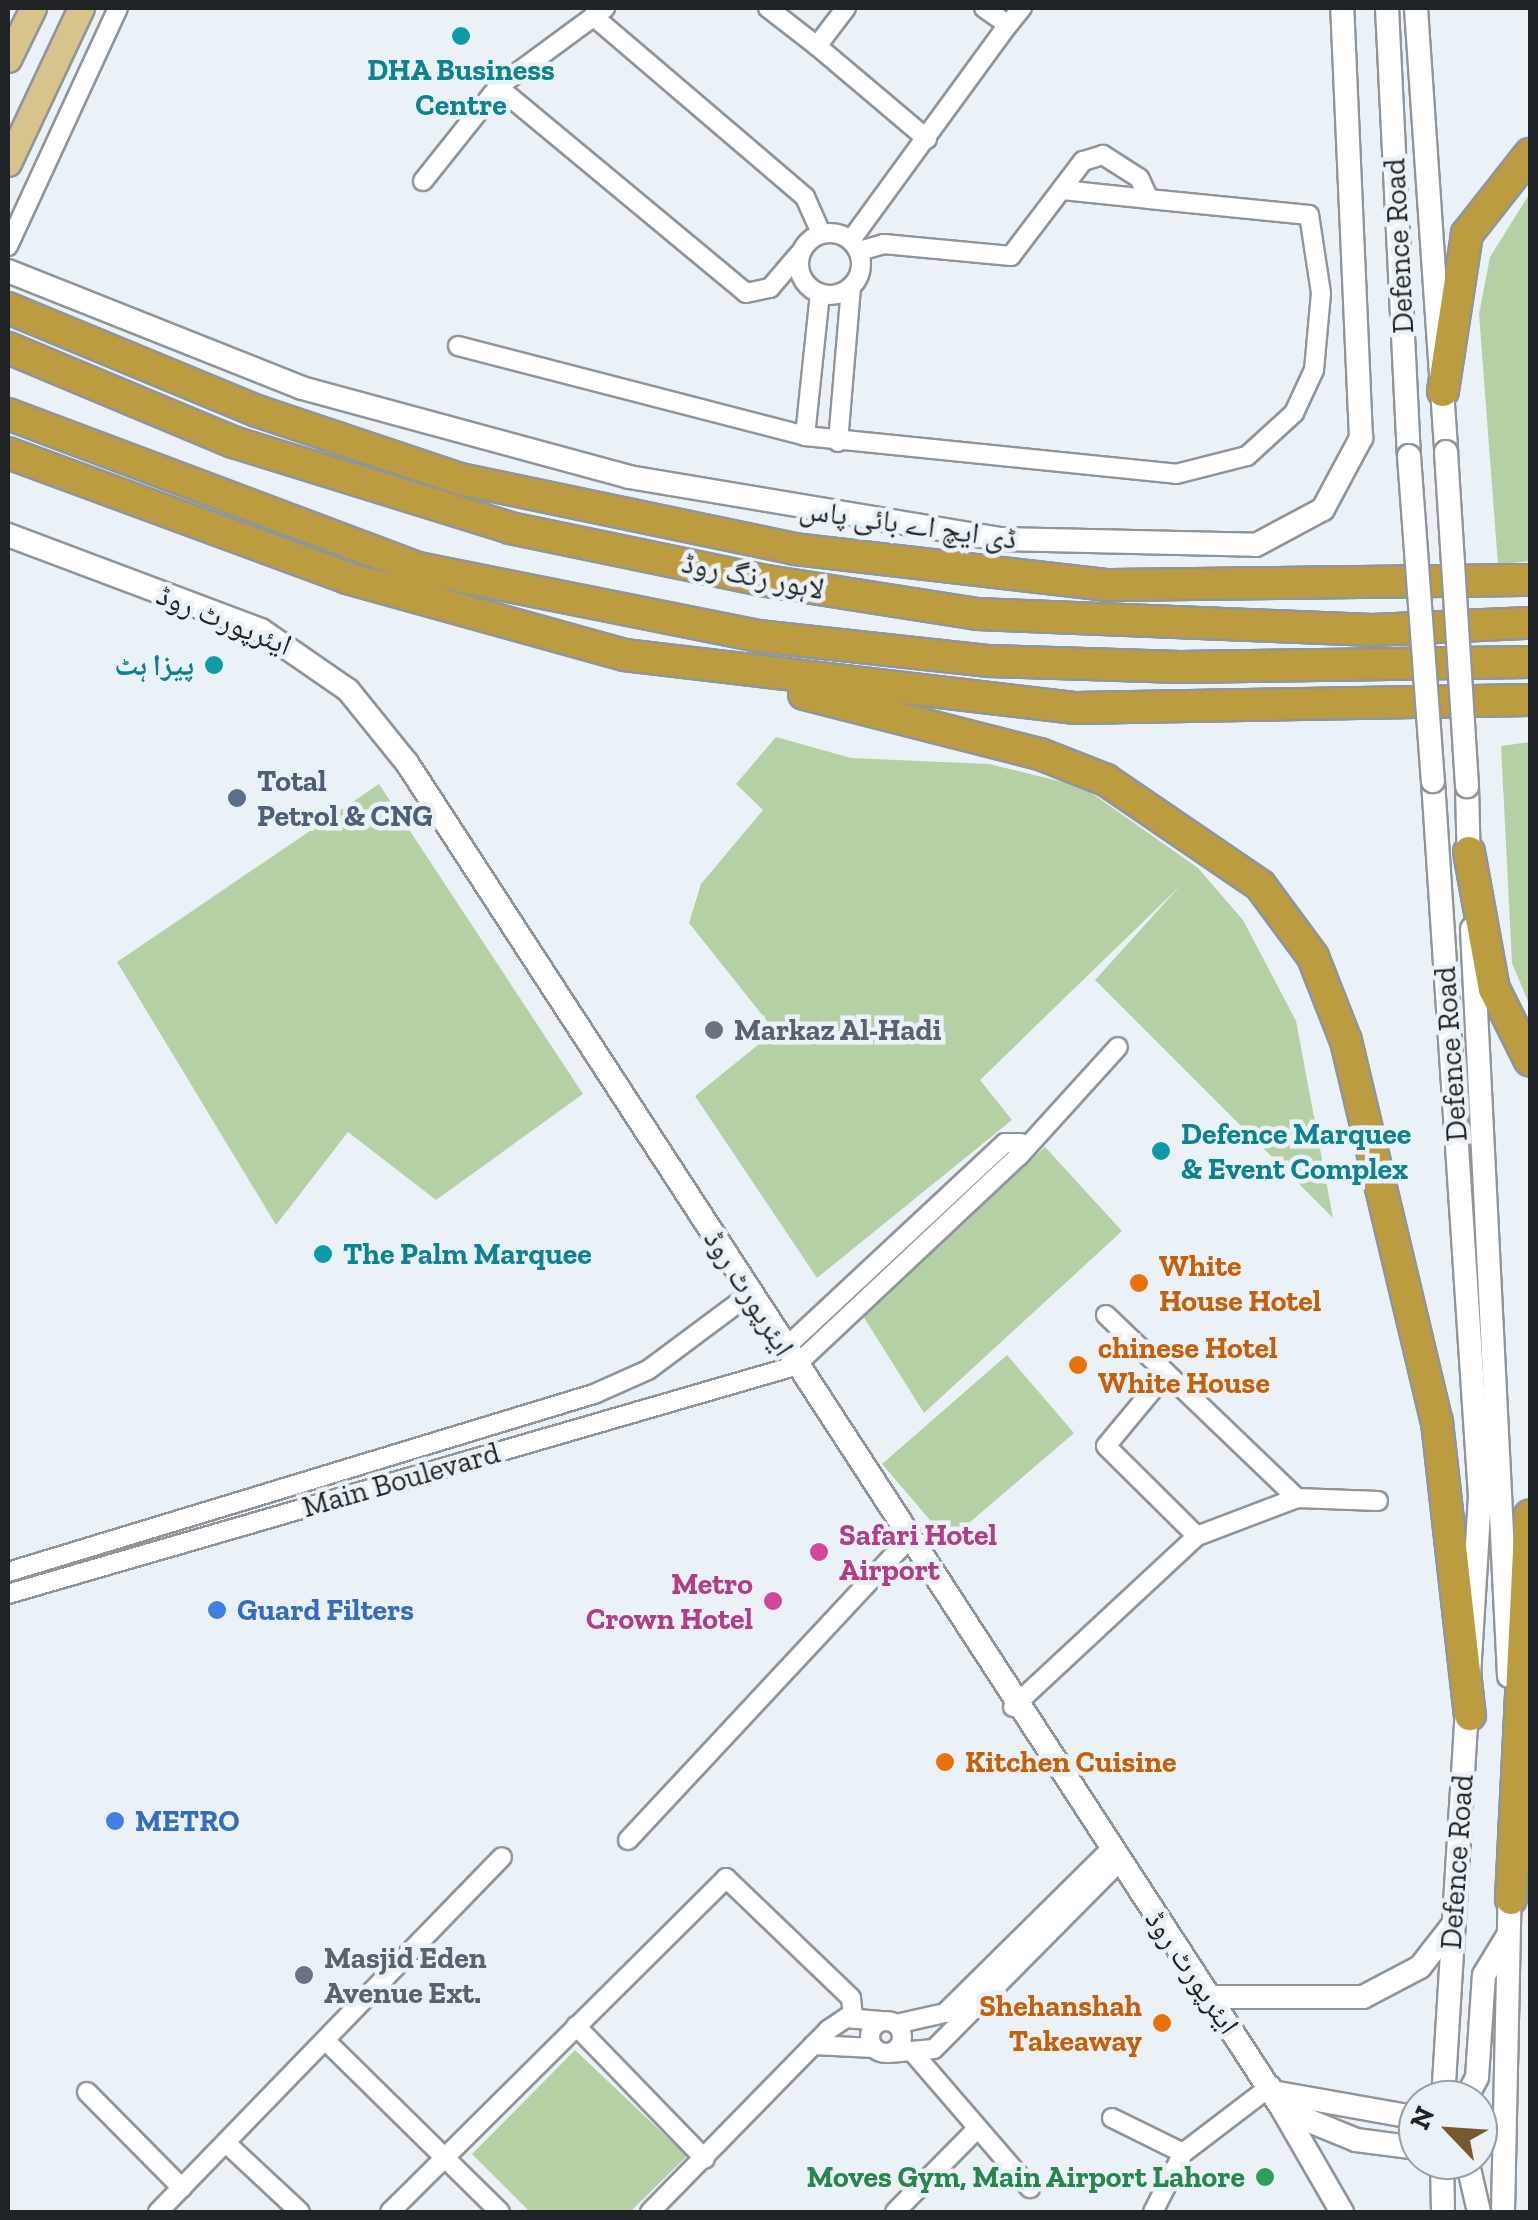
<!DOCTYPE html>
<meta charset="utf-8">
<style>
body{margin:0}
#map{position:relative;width:1538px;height:2220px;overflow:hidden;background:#ebf2f7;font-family:"Zilla Slab","Noto Naskh Arabic",serif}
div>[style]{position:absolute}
.green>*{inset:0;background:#b6d0a6}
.roads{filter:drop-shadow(2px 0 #90959a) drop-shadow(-2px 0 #90959a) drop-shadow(0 2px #90959a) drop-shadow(0 -2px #90959a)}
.street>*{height:18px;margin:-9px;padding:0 9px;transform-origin:9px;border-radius:9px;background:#fff}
.street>.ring{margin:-9px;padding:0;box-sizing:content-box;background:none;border:18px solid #fff;border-radius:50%}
.secondary>*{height:22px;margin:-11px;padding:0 11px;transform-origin:11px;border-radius:11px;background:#fff}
.primary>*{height:25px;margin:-12.5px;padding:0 12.5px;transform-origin:12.5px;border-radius:12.5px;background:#d7c48d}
.highway>*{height:30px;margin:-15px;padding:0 15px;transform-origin:15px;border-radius:15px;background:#bc9c41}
.bridges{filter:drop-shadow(2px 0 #90959a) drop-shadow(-2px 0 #90959a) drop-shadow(0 2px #90959a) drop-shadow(0 -2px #90959a)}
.secondary-bridge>*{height:22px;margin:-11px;padding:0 11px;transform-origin:11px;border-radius:11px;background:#fff}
.dots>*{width:28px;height:28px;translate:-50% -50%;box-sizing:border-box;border:5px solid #ebf2f7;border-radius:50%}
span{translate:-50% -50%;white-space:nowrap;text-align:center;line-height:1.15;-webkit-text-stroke:9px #ebf2f7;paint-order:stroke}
.culture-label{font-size:30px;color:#0d838f;font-weight:700}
.right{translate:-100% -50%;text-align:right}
.left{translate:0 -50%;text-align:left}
.street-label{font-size:30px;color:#202325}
.service-label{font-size:30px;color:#4e5e75;font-weight:700}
.worship-label{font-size:30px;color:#5b616d;font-weight:700}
.food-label{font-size:30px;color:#c56008;font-weight:700}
.hotel-label{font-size:30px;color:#b23c85;font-weight:700}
.shop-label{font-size:30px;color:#366cbe;font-weight:700}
.leisure-label{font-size:30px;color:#27864d;font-weight:700}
.frame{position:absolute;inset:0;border:10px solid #202325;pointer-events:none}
.north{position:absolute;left:1398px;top:2080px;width:100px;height:100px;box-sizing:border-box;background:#ebf2f7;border:2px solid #9a9fa3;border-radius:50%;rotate:295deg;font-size:28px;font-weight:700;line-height:40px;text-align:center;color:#202325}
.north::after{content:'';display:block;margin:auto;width:35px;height:45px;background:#78592e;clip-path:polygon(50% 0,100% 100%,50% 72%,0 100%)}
</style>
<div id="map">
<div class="green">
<div style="clip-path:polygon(1530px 193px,1530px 561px,1498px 565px,1479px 314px,1490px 257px)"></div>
<div style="clip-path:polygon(776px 737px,851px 758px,989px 764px,1083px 787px,1198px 868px,1243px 920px,1296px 1021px,1333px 1218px,1095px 980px,1180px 886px,980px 1080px,1012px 1120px,817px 1278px,695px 1096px,775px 1031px,689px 923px,701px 884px,763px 810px,736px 784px)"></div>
<div style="clip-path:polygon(1530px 742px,1530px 1006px,1512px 963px,1501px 746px)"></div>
<div style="clip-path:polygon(379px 784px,583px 1094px,436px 1200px,348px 1132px,276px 1225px,117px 962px)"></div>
<div style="clip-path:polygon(1045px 1147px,1122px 1231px,924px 1413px,863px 1316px)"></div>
<div style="clip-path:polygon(1007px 1355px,1074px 1433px,948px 1541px,882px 1464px)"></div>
<div style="clip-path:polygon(575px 2050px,687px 2156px,630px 2212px,530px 2212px,472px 2154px)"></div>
</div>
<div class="roads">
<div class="street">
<div style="left:768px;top:8px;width:62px;rotate:37.8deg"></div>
<div style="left:817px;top:46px;width:48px;rotate:-52.7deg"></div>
<div style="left:984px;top:8px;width:29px;rotate:35deg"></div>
<div style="left:1008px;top:25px;width:22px;rotate:-51deg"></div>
<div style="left:593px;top:16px;width:279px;rotate:40.5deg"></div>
<div style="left:805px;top:197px;width:39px;rotate:66deg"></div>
<div style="left:817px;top:46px;width:144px;rotate:40.2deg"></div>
<div style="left:498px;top:87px;width:322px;rotate:39.7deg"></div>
<div style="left:746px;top:293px;width:25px;rotate:-12deg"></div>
<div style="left:770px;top:288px;width:45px;rotate:-49.5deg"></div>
<div style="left:423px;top:181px;width:120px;rotate:-51.4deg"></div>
<div style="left:498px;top:87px;width:133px;rotate:-36.4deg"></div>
<div style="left:1062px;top:190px;width:87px;rotate:5.9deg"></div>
<div class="ring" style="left:799px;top:233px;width:44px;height:44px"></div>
<div style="left:851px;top:240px;width:266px;rotate:-53.9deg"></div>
<div style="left:8px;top:246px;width:262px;rotate:-65.2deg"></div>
<div style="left:458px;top:346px;width:358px;rotate:14.5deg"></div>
<div style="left:805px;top:436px;width:373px;rotate:5.8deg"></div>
<div style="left:1176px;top:474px;width:73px;rotate:-14.2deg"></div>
<div style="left:1247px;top:456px;width:64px;rotate:-42.5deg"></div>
<div style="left:1294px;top:413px;width:47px;rotate:-65.1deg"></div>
<div style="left:1314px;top:370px;width:77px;rotate:-84.8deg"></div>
<div style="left:1321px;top:293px;width:79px;rotate:-98.7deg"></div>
<div style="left:1309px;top:215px;width:161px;rotate:-174.3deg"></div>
<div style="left:1149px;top:199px;width:23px;rotate:-115deg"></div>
<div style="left:1139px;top:178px;width:43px;rotate:-147.4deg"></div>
<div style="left:1103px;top:155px;width:21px;rotate:163deg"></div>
<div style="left:1083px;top:161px;width:119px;rotate:127.2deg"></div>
<div style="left:1011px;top:256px;width:128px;rotate:-174.6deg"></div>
<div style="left:884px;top:244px;width:26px;rotate:164deg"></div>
<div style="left:805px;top:436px;width:143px;rotate:-84deg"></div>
<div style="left:838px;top:442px;width:156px;rotate:-85.2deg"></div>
<div style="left:1106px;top:1315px;width:265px;rotate:43.8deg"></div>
<div style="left:784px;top:1349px;width:302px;rotate:-43deg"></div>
<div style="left:1005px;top:1143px;width:16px"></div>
<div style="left:1165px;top:1375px;width:92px;rotate:129.7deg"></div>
<div style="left:1106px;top:1446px;width:128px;rotate:44.7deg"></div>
<div style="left:8px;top:1572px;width:612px;rotate:-16.9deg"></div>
<div style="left:594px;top:1394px;width:59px;rotate:-24deg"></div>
<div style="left:648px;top:1370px;width:127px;rotate:-36.7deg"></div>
<div style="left:8px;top:1594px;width:819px;rotate:-16.16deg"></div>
<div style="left:795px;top:1366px;width:307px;rotate:-43.2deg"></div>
<div style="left:1019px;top:1156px;width:147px;rotate:-47.8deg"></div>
<div style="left:1013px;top:1707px;width:251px;rotate:-42.9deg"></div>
<div style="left:1197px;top:1536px;width:107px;rotate:-20.8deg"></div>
<div style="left:1297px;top:1498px;width:81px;rotate:2.1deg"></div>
<div style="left:628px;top:1840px;width:410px;rotate:-47deg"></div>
<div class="ring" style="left:870px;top:2021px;width:14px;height:14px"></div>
<div style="left:896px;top:2024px;width:50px;rotate:-12.7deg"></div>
<div style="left:945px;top:2013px;width:232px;rotate:-44.7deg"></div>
<div style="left:576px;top:2026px;width:185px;rotate:45.9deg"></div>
<div style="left:328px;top:2043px;width:241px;rotate:44.5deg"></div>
<div style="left:813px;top:2045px;width:61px;rotate:2.8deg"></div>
<div style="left:889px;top:2053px;width:45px;rotate:-5.1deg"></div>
<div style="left:934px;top:2049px;width:263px;rotate:-45.3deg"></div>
<div style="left:915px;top:2055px;width:176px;rotate:49.2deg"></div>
<div style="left:87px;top:2092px;width:135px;rotate:45.3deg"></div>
<div style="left:1112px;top:2118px;width:79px;rotate:26.2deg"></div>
<div style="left:226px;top:2143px;width:101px;rotate:43deg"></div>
<div style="left:158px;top:2212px;width:494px;rotate:-45.9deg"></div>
<div style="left:390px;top:2212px;width:474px;rotate:-44.8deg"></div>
<div style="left:726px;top:1878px;width:173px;rotate:43.8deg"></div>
<div style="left:851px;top:1998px;width:19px;rotate:84deg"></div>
<div style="left:650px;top:2212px;width:255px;rotate:-45.6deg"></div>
<div style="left:828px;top:2030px;width:22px;rotate:-34deg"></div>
<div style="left:846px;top:2018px;width:35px;rotate:5deg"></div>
<div style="left:895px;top:2212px;width:112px;rotate:-45.4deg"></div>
<div style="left:1153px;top:2212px;width:66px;rotate:-63deg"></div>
<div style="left:1183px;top:2153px;width:111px;rotate:-37.3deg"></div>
</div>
<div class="secondary">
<div style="left:1387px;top:8px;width:449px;rotate:87.2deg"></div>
<div style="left:1416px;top:8px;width:445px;rotate:86.1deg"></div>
<div style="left:8px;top:271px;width:316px;rotate:21.7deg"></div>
<div style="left:302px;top:388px;width:339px;rotate:15.2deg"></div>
<div style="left:629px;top:477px;width:377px;rotate:9.5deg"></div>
<div style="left:1001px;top:539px;width:255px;rotate:1.3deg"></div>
<div style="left:1256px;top:545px;width:76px;rotate:-28.2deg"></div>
<div style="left:1323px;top:509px;width:81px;rotate:-61.8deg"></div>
<div style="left:1361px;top:438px;width:430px;rotate:-92.5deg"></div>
<div style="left:8px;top:535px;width:270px;rotate:20.6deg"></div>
<div style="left:261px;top:630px;width:106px;rotate:34.6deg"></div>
<div style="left:348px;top:690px;width:94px;rotate:51.1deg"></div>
<div style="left:407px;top:763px;width:1607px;rotate:56.96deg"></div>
<div style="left:1283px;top:2110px;width:79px;rotate:22.3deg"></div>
<div style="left:1356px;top:2140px;width:63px;rotate:7.4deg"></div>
<div style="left:1433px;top:781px;width:717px;rotate:86.24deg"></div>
<div style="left:1480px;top:1496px;width:605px;rotate:93.51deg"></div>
<div style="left:1467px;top:786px;width:81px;rotate:88.6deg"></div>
<div style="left:1472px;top:929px;width:748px;rotate:87.16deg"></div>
<div style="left:1210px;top:1997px;width:153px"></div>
<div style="left:1363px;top:1997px;width:64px;rotate:-27.8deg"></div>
<div style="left:1420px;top:1967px;width:52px;rotate:-52deg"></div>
<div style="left:1278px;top:2093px;width:142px;rotate:10.1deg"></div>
<div style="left:1465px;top:2100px;width:26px;rotate:-62deg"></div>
<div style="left:1477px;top:2077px;width:102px;rotate:-86.1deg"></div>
<div style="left:1484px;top:1975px;width:44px;rotate:-58.8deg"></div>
<div style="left:1283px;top:2110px;width:118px;rotate:60deg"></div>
<div style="left:1442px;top:2160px;width:52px;rotate:88.9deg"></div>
<div style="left:1467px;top:2160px;width:53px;rotate:77deg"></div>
<div style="left:1503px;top:2212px;width:329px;rotate:-88.8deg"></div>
</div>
<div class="primary">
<div style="left:8px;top:59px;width:57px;rotate:-63.9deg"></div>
<div style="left:8px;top:163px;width:171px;rotate:-64.8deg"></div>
</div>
<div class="highway">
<div style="left:8px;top:308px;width:269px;rotate:22.5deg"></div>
<div style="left:257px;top:411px;width:214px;rotate:18.5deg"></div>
<div style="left:460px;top:479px;width:342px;rotate:11.8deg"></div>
<div style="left:795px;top:549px;width:313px;rotate:6.6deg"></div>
<div style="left:1106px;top:585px;width:424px;rotate:-0.7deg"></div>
<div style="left:8px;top:348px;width:244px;rotate:22.7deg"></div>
<div style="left:233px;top:442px;width:290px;rotate:17.2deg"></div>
<div style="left:510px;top:528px;width:262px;rotate:11.7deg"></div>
<div style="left:767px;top:581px;width:213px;rotate:8.9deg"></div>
<div style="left:977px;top:614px;width:396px;rotate:2.3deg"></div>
<div style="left:1373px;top:630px;width:157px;rotate:-2.6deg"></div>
<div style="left:1443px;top:391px;width:159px;rotate:-81.3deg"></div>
<div style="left:1467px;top:234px;width:102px;rotate:-51.8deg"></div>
<div style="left:8px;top:414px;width:438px;rotate:20.6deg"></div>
<div style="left:418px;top:568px;width:347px;rotate:11.3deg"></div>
<div style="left:758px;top:636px;width:233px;rotate:6.2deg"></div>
<div style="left:990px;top:661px;width:190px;rotate:1.8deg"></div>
<div style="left:1180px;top:667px;width:350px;rotate:-0.8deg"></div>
<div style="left:8px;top:453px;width:361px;rotate:20.2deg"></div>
<div style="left:347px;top:578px;width:288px;rotate:15.5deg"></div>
<div style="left:624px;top:655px;width:455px;rotate:6.7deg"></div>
<div style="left:1076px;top:708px;width:454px;rotate:-1deg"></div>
<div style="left:804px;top:694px;width:244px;rotate:14.3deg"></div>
<div style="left:1040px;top:754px;width:71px;rotate:21.5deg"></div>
<div style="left:1106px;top:780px;width:186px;rotate:34.3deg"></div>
<div style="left:1260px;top:885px;width:89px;rotate:53.6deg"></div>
<div style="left:1313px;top:957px;width:90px;rotate:68.6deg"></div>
<div style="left:1346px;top:1041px;width:392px;rotate:76.6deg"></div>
<div style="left:1437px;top:1422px;width:295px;rotate:83.6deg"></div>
<div style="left:1469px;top:852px;width:139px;rotate:79.7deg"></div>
<div style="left:1494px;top:989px;width:80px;rotate:63.4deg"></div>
<div style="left:1511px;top:1899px;width:384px;rotate:-87.2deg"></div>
</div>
</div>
<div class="bridges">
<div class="secondary-bridge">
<div style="left:1446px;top:452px;width:335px;rotate:86.4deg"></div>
<div style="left:1409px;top:456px;width:326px;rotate:85.8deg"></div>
</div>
</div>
<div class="dots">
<div style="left:461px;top:36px;background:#0f9aa8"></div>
<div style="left:214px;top:665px;background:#0f9aa8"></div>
<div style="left:237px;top:798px;background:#5c6f8a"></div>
<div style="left:714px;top:1030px;background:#6b7280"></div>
<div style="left:1161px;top:1151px;background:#0f9aa8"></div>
<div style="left:323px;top:1254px;background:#0f9aa8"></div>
<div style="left:1139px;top:1283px;background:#e8710a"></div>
<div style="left:1078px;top:1365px;background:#e8710a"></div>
<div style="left:819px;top:1552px;background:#d1479c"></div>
<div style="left:773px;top:1601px;background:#d1479c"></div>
<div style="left:217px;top:1610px;background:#3f7fe0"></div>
<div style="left:945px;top:1762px;background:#e8710a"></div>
<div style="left:115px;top:1821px;background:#3f7fe0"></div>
<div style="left:304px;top:1975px;background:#6b7280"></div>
<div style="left:1162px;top:2023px;background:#e8710a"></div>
<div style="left:1265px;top:2177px;background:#2e9e5b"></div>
</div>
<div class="culture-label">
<span style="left:461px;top:87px">DHA Business<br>Centre</span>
<span class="right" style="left:194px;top:665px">پیزا ہٹ</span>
<span class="left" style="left:1181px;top:1151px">Defence Marquee<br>&amp; Event Complex</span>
<span class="left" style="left:343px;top:1254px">The Palm Marquee</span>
</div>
<div class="street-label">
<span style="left:1399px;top:246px;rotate:-93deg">Defence Road</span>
<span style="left:908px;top:524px;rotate:8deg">ڈی ایچ اے بائی پاس</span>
<span style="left:753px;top:576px;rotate:11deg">لاہور رنگ روڈ</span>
<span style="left:224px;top:620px;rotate:22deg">ایئرپورٹ روڈ</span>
<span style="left:1451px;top:1054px;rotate:-94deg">Defence Road</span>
<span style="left:749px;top:1293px;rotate:58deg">ایئرپورٹ روڈ</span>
<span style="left:401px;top:1480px;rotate:-16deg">Main Boulevard</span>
<span style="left:1457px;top:1862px;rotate:-86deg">Defence Road</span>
<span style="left:1192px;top:1972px;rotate:56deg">ایئرپورٹ روڈ</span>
</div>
<div class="service-label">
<span class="left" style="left:257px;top:798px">Total<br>Petrol &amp; CNG</span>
</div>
<div class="worship-label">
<span class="left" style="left:734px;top:1030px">Markaz Al-Hadi</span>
<span class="left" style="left:324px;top:1975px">Masjid Eden<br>Avenue Ext.</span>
</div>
<div class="food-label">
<span class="left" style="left:1159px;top:1283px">White<br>House Hotel</span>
<span class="left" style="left:1098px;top:1365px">chinese Hotel<br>White House</span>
<span class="left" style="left:965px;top:1762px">Kitchen Cuisine</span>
<span class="right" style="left:1142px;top:2023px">Shehanshah<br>Takeaway</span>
</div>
<div class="hotel-label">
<span class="left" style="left:839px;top:1552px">Safari Hotel<br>Airport</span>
<span class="right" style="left:753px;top:1601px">Metro<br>Crown Hotel</span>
</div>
<div class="shop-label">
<span class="left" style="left:237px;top:1610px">Guard Filters</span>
<span class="left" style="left:135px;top:1821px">METRO</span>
</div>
<div class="leisure-label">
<span class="right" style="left:1245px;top:2177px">Moves Gym, Main Airport Lahore</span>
</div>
<div class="frame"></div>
<div class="north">N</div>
</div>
